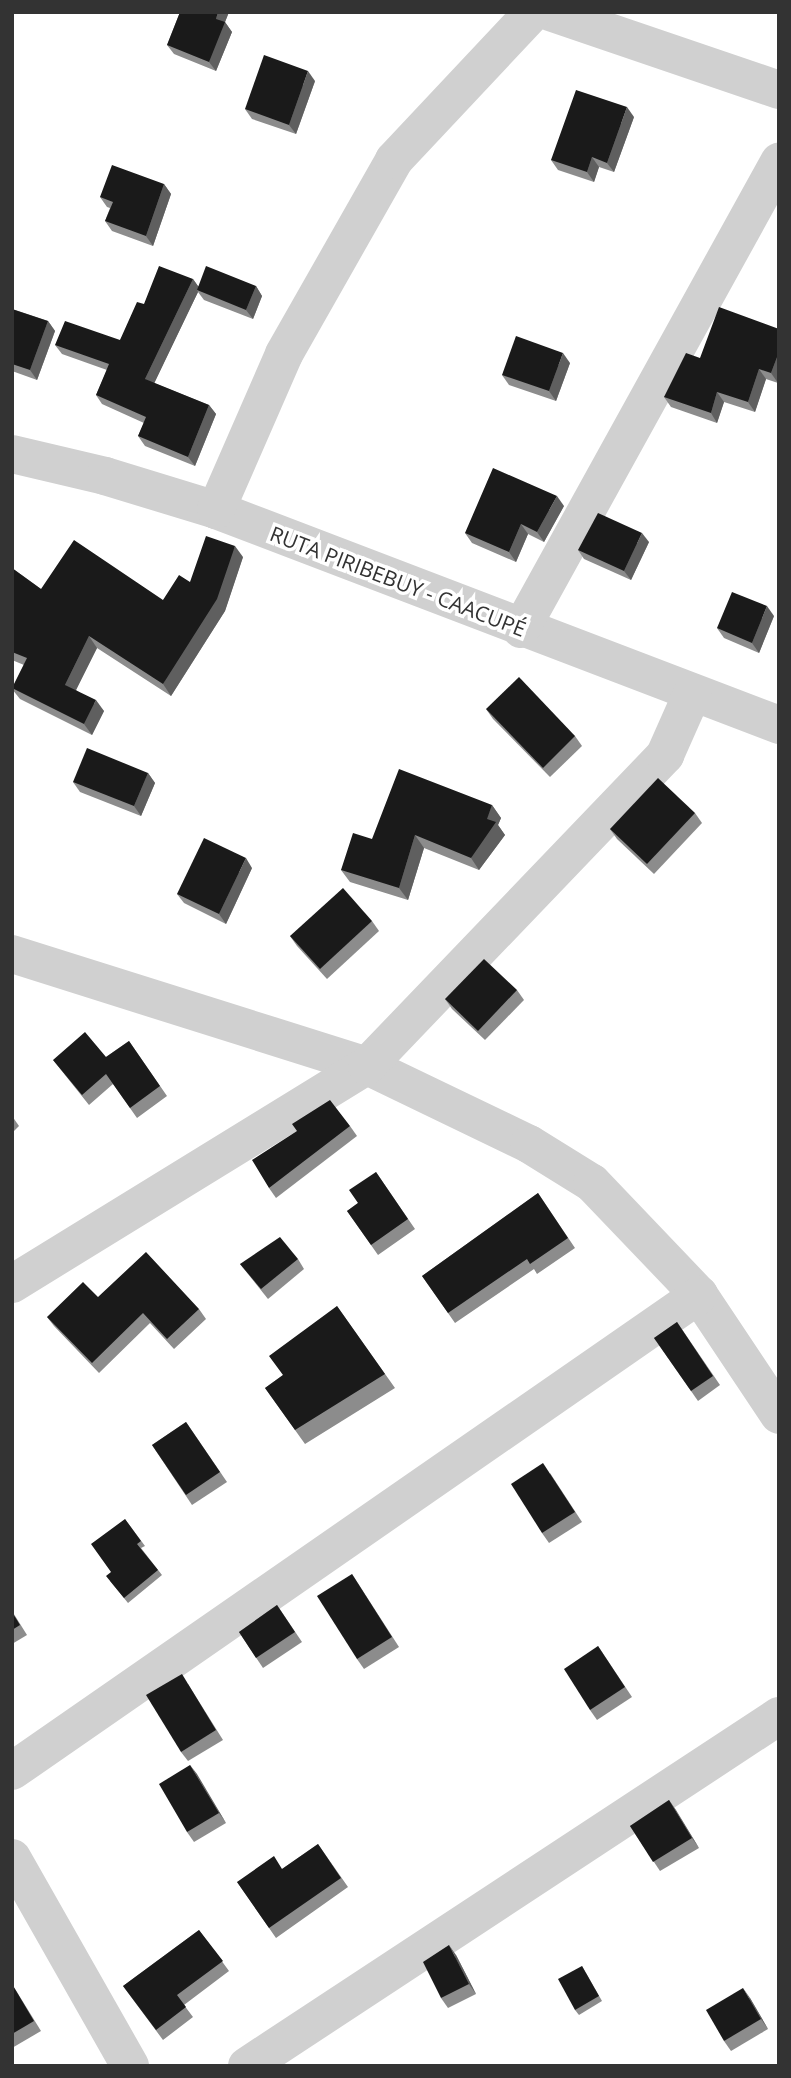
<!DOCTYPE html>
<meta charset="utf-8">
<style>
body{margin:0}
#map{position:relative;width:791px;height:2078px;overflow:hidden;background:#fff;font-family:"Open Sans",sans-serif}
div>[style]{position:absolute}
.minor>*{height:38px;margin:-19px;padding:0 19px;transform-origin:19px;border-radius:19px;background:#d0d0d0}
.wall>*{inset:0;background:#8c8c8c}
.shaded-wall>*{inset:0;background:#5f5f5f}
.building>*{inset:0;background:#1a1a1a}
span{translate:-50% -50%;white-space:nowrap;text-align:center;line-height:1.15;-webkit-text-stroke:7px #fff;paint-order:stroke}
.street-label{font-size:21px;color:#333}
.frame{position:absolute;inset:0;border:14px solid #333;pointer-events:none}
</style>
<div id="map">
<div class="minor">
<div style="left:550px;top:12px;width:242px;rotate:18.8deg"></div>
<div style="left:12px;top:454px;width:96px;rotate:13.3deg"></div>
<div style="left:105px;top:476px;width:116px;rotate:17deg"></div>
<div style="left:216px;top:510px;width:603px;rotate:20.9deg"></div>
<div style="left:216px;top:510px;width:170px;rotate:-66.4deg"></div>
<div style="left:284px;top:354px;width:223px;rotate:-60.4deg"></div>
<div style="left:394px;top:160px;width:203px;rotate:-46.8deg"></div>
<div style="left:521px;top:629px;width:534px;rotate:-61.08deg"></div>
<div style="left:12px;top:954px;width:372px;rotate:17.5deg"></div>
<div style="left:367px;top:1066px;width:180px;rotate:25.7deg"></div>
<div style="left:529px;top:1144px;width:74px;rotate:31.8deg"></div>
<div style="left:592px;top:1183px;width:155px;rotate:46.3deg"></div>
<div style="left:699px;top:1295px;width:144px;rotate:56.3deg"></div>
<div style="left:12px;top:1284px;width:417px;rotate:-31.6deg"></div>
<div style="left:367px;top:1066px;width:431px;rotate:-46.2deg"></div>
<div style="left:665px;top:755px;width:67px;rotate:-66.1deg"></div>
<div style="left:12px;top:1771px;width:836px;rotate:-34.72deg"></div>
<div style="left:12px;top:1858px;width:239px;rotate:60.4deg"></div>
<div style="left:247px;top:2066px;width:637px;rotate:-33.34deg"></div>
</div>
<div class="wall">
<div style="clip-path:polygon(180px 12px,229px 12px,225px 22px,232px 32px,216px 71px,174px 54px,167px 45px)"></div>
<div style="clip-path:polygon(315px 81px,296px 134px,252px 119px,245px 109px)"></div>
<div style="clip-path:polygon(634px 117px,614px 172px,599px 167px,594px 182px,558px 170px,551px 160px)"></div>
<div style="clip-path:polygon(164px 184px,171px 194px,153px 246px,112px 231px,105px 221px,110px 208px,107px 207px,100px 197px)"></div>
<div style="clip-path:polygon(193px 279px,198px 286px,256px 286px,262px 296px,253px 319px,204px 300px,198px 292px,154px 383px,209px 405px,216px 414px,195px 466px,145px 446px,138px 436px,144px 423px,102px 404px,96px 395px,107px 370px,62px 354px,55px 345px,120px 340px,144px 304px)"></div>
<div style="clip-path:polygon(12px 309px,48px 321px,55px 331px,37px 380px,12px 371px)"></div>
<div style="clip-path:polygon(779px 329px,778px 383px,766px 379px,755px 412px,724px 402px,717px 423px,671px 407px,664px 397px,700px 358px)"></div>
<div style="clip-path:polygon(570px 363px,556px 401px,509px 385px,502px 375px)"></div>
<div style="clip-path:polygon(564px 506px,544px 542px,528px 534px,516px 562px,472px 543px,465px 533px)"></div>
<div style="clip-path:polygon(649px 542px,631px 580px,584px 559px,578px 550px)"></div>
<div style="clip-path:polygon(243px 557px,225px 611px,171px 696px,97px 648px,76px 690px,104px 711px,92px 735px,20px 699px,12px 689px,24px 665px,12px 660px,12px 568px,41px 589px,163px 600px,190px 582px)"></div>
<div style="clip-path:polygon(774px 616px,759px 653px,724px 638px,717px 628px)"></div>
<div style="clip-path:polygon(486px 709px,575px 736px,582px 746px,550px 777px,493px 719px)"></div>
<div style="clip-path:polygon(148px 773px,155px 783px,141px 816px,80px 792px,73px 782px)"></div>
<div style="clip-path:polygon(492px 805px,501px 818px,498px 825px,505px 835px,479px 870px,424px 848px,408px 900px,350px 882px,341px 870px,372px 839px)"></div>
<div style="clip-path:polygon(695px 813px,702px 823px,654px 874px,617px 839px,610px 829px)"></div>
<div style="clip-path:polygon(252px 868px,226px 924px,184px 903px,177px 894px)"></div>
<div style="clip-path:polygon(372px 921px,379px 931px,327px 979px,297px 946px,290px 936px)"></div>
<div style="clip-path:polygon(517px 990px,524px 1000px,485px 1040px,452px 1009px,445px 999px)"></div>
<div style="clip-path:polygon(129px 1041px,167px 1096px,137px 1118px,113px 1084px,89px 1105px,53px 1060px,106px 1057px)"></div>
<div style="clip-path:polygon(12px 1116px,19px 1126px,12px 1133px)"></div>
<div style="clip-path:polygon(350px 1126px,357px 1136px,276px 1198px,269px 1188px,297px 1131px)"></div>
<div style="clip-path:polygon(376px 1172px,415px 1229px,378px 1255px,347px 1211px,358px 1203px)"></div>
<div style="clip-path:polygon(538px 1193px,575px 1248px,537px 1274px,534px 1269px,455px 1323px,422px 1276px)"></div>
<div style="clip-path:polygon(298px 1259px,304px 1269px,268px 1299px,240px 1264px)"></div>
<div style="clip-path:polygon(98px 1297px,199px 1309px,206px 1319px,174px 1349px,150px 1323px,99px 1373px,54px 1326px,47px 1317px)"></div>
<div style="clip-path:polygon(337px 1306px,395px 1388px,305px 1444px,265px 1388px,283px 1375px)"></div>
<div style="clip-path:polygon(677px 1322px,720px 1385px,698px 1401px,654px 1338px)"></div>
<div style="clip-path:polygon(186px 1422px,227px 1482px,192px 1505px,152px 1445px)"></div>
<div style="clip-path:polygon(550px 1473px,582px 1522px,549px 1543px,542px 1533px)"></div>
<div style="clip-path:polygon(125px 1519px,145px 1546px,141px 1548px,162px 1575px,128px 1603px,110px 1581px)"></div>
<div style="clip-path:polygon(352px 1574px,399px 1647px,364px 1669px,357px 1659px)"></div>
<div style="clip-path:polygon(277px 1605px,302px 1642px,263px 1668px,239px 1632px)"></div>
<div style="clip-path:polygon(12px 1611px,27px 1635px,12px 1644px)"></div>
<div style="clip-path:polygon(598px 1646px,632px 1697px,597px 1720px,590px 1710px)"></div>
<div style="clip-path:polygon(188px 1684px,223px 1740px,188px 1761px,181px 1752px)"></div>
<div style="clip-path:polygon(190px 1765px,226px 1823px,194px 1842px,187px 1832px)"></div>
<div style="clip-path:polygon(669px 1800px,699px 1848px,660px 1871px,630px 1826px)"></div>
<div style="clip-path:polygon(318px 1844px,348px 1887px,276px 1938px,237px 1882px,282px 1869px)"></div>
<div style="clip-path:polygon(199px 1930px,229px 1971px,184px 2005px,193px 2017px,163px 2040px,123px 1986px)"></div>
<div style="clip-path:polygon(456px 1955px,476px 1994px,448px 2008px,441px 1998px)"></div>
<div style="clip-path:polygon(582px 1966px,602px 2001px,579px 2015px,575px 2010px)"></div>
<div style="clip-path:polygon(12px 1984px,41px 2031px,12px 2048px)"></div>
<div style="clip-path:polygon(750px 1998px,768px 2029px,731px 2051px,724px 2041px)"></div>
</div>
<div class="shaded-wall">
<div style="clip-path:polygon(218px 12px,229px 12px,225px 22px,232px 32px,216px 71px,209px 62px,216px 19px)"></div>
<div style="clip-path:polygon(308px 71px,315px 81px,296px 134px,289px 125px)"></div>
<div style="clip-path:polygon(627px 107px,634px 117px,614px 172px,607px 163px)"></div>
<div style="clip-path:polygon(592px 157px,599px 167px,594px 182px,587px 172px)"></div>
<div style="clip-path:polygon(164px 184px,171px 194px,153px 246px,146px 236px)"></div>
<div style="clip-path:polygon(193px 279px,200px 289px,197px 290px,198px 292px,152px 388px,145px 379px)"></div>
<div style="clip-path:polygon(256px 286px,262px 296px,253px 319px,246px 310px)"></div>
<div style="clip-path:polygon(48px 321px,55px 331px,37px 380px,30px 370px)"></div>
<div style="clip-path:polygon(779px 352px,779px 381px,778px 383px,771px 373px)"></div>
<div style="clip-path:polygon(563px 353px,570px 363px,556px 401px,549px 391px)"></div>
<div style="clip-path:polygon(759px 369px,766px 379px,755px 412px,748px 402px)"></div>
<div style="clip-path:polygon(717px 392px,724px 402px,717px 423px,711px 413px)"></div>
<div style="clip-path:polygon(209px 405px,216px 414px,195px 466px,188px 457px)"></div>
<div style="clip-path:polygon(557px 496px,564px 506px,544px 542px,537px 532px)"></div>
<div style="clip-path:polygon(521px 524px,528px 534px,516px 562px,509px 552px)"></div>
<div style="clip-path:polygon(642px 533px,649px 542px,631px 580px,624px 571px)"></div>
<div style="clip-path:polygon(235px 546px,243px 557px,225px 611px,171px 696px,163px 684px)"></div>
<div style="clip-path:polygon(767px 606px,774px 616px,759px 653px,752px 643px)"></div>
<div style="clip-path:polygon(89px 636px,97px 648px,73px 696px,65px 685px)"></div>
<div style="clip-path:polygon(96px 700px,104px 711px,92px 735px,84px 724px)"></div>
<div style="clip-path:polygon(148px 773px,155px 783px,141px 816px,134px 806px)"></div>
<div style="clip-path:polygon(492px 805px,501px 818px,498px 825px,505px 835px,479px 870px,471px 858px)"></div>
<div style="clip-path:polygon(415px 835px,424px 848px,408px 900px,399px 888px)"></div>
<div style="clip-path:polygon(246px 858px,252px 868px,226px 924px,219px 914px)"></div>
<div style="clip-path:polygon(190px 1765px,197px 1774px,226px 1823px,219px 1813px)"></div>
<div style="clip-path:polygon(669px 1800px,676px 1810px,699px 1848px,692px 1838px)"></div>
<div style="clip-path:polygon(449px 1945px,456px 1955px,476px 1994px,469px 1984px)"></div>
<div style="clip-path:polygon(743px 1988px,750px 1998px,768px 2029px,761px 2019px)"></div>
</div>
<div class="building">
<div style="clip-path:polygon(180px 12px,218px 12px,216px 19px,225px 22px,209px 62px,167px 45px)"></div>
<div style="clip-path:polygon(264px 55px,308px 71px,289px 125px,245px 109px)"></div>
<div style="clip-path:polygon(576px 90px,627px 107px,607px 163px,592px 157px,587px 172px,551px 160px)"></div>
<div style="clip-path:polygon(112px 165px,164px 184px,146px 236px,105px 221px,113px 202px,100px 197px)"></div>
<div style="clip-path:polygon(159px 266px,193px 279px,145px 379px,209px 405px,188px 457px,138px 436px,146px 417px,96px 395px,109px 364px,55px 345px,65px 321px,120px 340px,137px 302px,144px 304px)"></div>
<div style="clip-path:polygon(206px 266px,256px 286px,246px 310px,197px 290px)"></div>
<div style="clip-path:polygon(719px 307px,779px 329px,779px 352px,771px 373px,759px 369px,748px 402px,717px 392px,711px 413px,664px 397px,686px 353px,700px 358px)"></div>
<div style="clip-path:polygon(12px 309px,48px 321px,30px 370px,12px 364px)"></div>
<div style="clip-path:polygon(516px 336px,563px 353px,549px 391px,502px 375px)"></div>
<div style="clip-path:polygon(493px 468px,557px 496px,537px 532px,521px 524px,509px 552px,465px 533px)"></div>
<div style="clip-path:polygon(598px 513px,642px 533px,624px 571px,578px 550px)"></div>
<div style="clip-path:polygon(206px 536px,235px 546px,217px 599px,163px 684px,89px 636px,65px 685px,96px 700px,84px 724px,12px 688px,27px 658px,12px 652px,12px 568px,41px 589px,74px 540px,163px 600px,179px 575px,190px 582px)"></div>
<div style="clip-path:polygon(732px 592px,767px 606px,752px 643px,717px 628px)"></div>
<div style="clip-path:polygon(519px 677px,575px 736px,543px 768px,486px 709px)"></div>
<div style="clip-path:polygon(87px 748px,148px 773px,134px 806px,73px 782px)"></div>
<div style="clip-path:polygon(399px 769px,492px 805px,487px 819px,496px 822px,471px 858px,415px 835px,399px 888px,341px 870px,353px 833px,372px 839px)"></div>
<div style="clip-path:polygon(658px 778px,695px 813px,647px 864px,610px 829px)"></div>
<div style="clip-path:polygon(204px 838px,246px 858px,219px 914px,177px 894px)"></div>
<div style="clip-path:polygon(343px 888px,372px 921px,320px 969px,290px 936px)"></div>
<div style="clip-path:polygon(484px 959px,517px 990px,478px 1031px,445px 999px)"></div>
<div style="clip-path:polygon(85px 1032px,106px 1057px,129px 1041px,160px 1086px,130px 1108px,106px 1074px,82px 1095px,53px 1060px)"></div>
<div style="clip-path:polygon(330px 1100px,350px 1126px,269px 1188px,252px 1160px,297px 1131px,292px 1124px)"></div>
<div style="clip-path:polygon(376px 1172px,408px 1219px,371px 1245px,347px 1211px,358px 1203px,349px 1190px)"></div>
<div style="clip-path:polygon(538px 1193px,568px 1238px,530px 1264px,527px 1259px,448px 1313px,422px 1276px)"></div>
<div style="clip-path:polygon(280px 1237px,298px 1259px,261px 1289px,240px 1264px)"></div>
<div style="clip-path:polygon(146px 1252px,199px 1309px,167px 1339px,143px 1313px,92px 1363px,47px 1317px,83px 1282px,98px 1297px)"></div>
<div style="clip-path:polygon(337px 1306px,385px 1374px,295px 1430px,265px 1388px,283px 1375px,269px 1356px)"></div>
<div style="clip-path:polygon(677px 1322px,713px 1376px,691px 1391px,654px 1338px)"></div>
<div style="clip-path:polygon(186px 1422px,220px 1472px,186px 1495px,152px 1445px)"></div>
<div style="clip-path:polygon(543px 1463px,575px 1512px,542px 1533px,511px 1484px)"></div>
<div style="clip-path:polygon(125px 1519px,141px 1541px,137px 1544px,158px 1570px,124px 1598px,106px 1576px,111px 1572px,91px 1544px)"></div>
<div style="clip-path:polygon(352px 1574px,392px 1637px,357px 1659px,317px 1596px)"></div>
<div style="clip-path:polygon(277px 1605px,295px 1632px,256px 1658px,239px 1632px)"></div>
<div style="clip-path:polygon(12px 1612px,20px 1625px,12px 1630px)"></div>
<div style="clip-path:polygon(598px 1646px,625px 1687px,590px 1710px,564px 1669px)"></div>
<div style="clip-path:polygon(182px 1674px,216px 1730px,181px 1752px,146px 1695px)"></div>
<div style="clip-path:polygon(190px 1765px,219px 1813px,187px 1832px,159px 1784px)"></div>
<div style="clip-path:polygon(669px 1800px,692px 1838px,653px 1862px,630px 1826px)"></div>
<div style="clip-path:polygon(318px 1844px,341px 1878px,269px 1928px,237px 1882px,274px 1856px,282px 1869px)"></div>
<div style="clip-path:polygon(199px 1930px,223px 1961px,177px 1995px,186px 2007px,156px 2030px,123px 1986px)"></div>
<div style="clip-path:polygon(449px 1945px,469px 1984px,441px 1998px,423px 1962px)"></div>
<div style="clip-path:polygon(582px 1966px,599px 1996px,575px 2010px,558px 1979px)"></div>
<div style="clip-path:polygon(12px 1984px,34px 2021px,12px 2034px)"></div>
<div style="clip-path:polygon(743px 1988px,761px 2019px,724px 2041px,706px 2010px)"></div>
</div>
<div class="street-label">
<span style="left:398px;top:581px;rotate:21deg">RUTA PIRIBEBUY - CAACUPÉ</span>
</div>
<div class="frame"></div>
</div>
